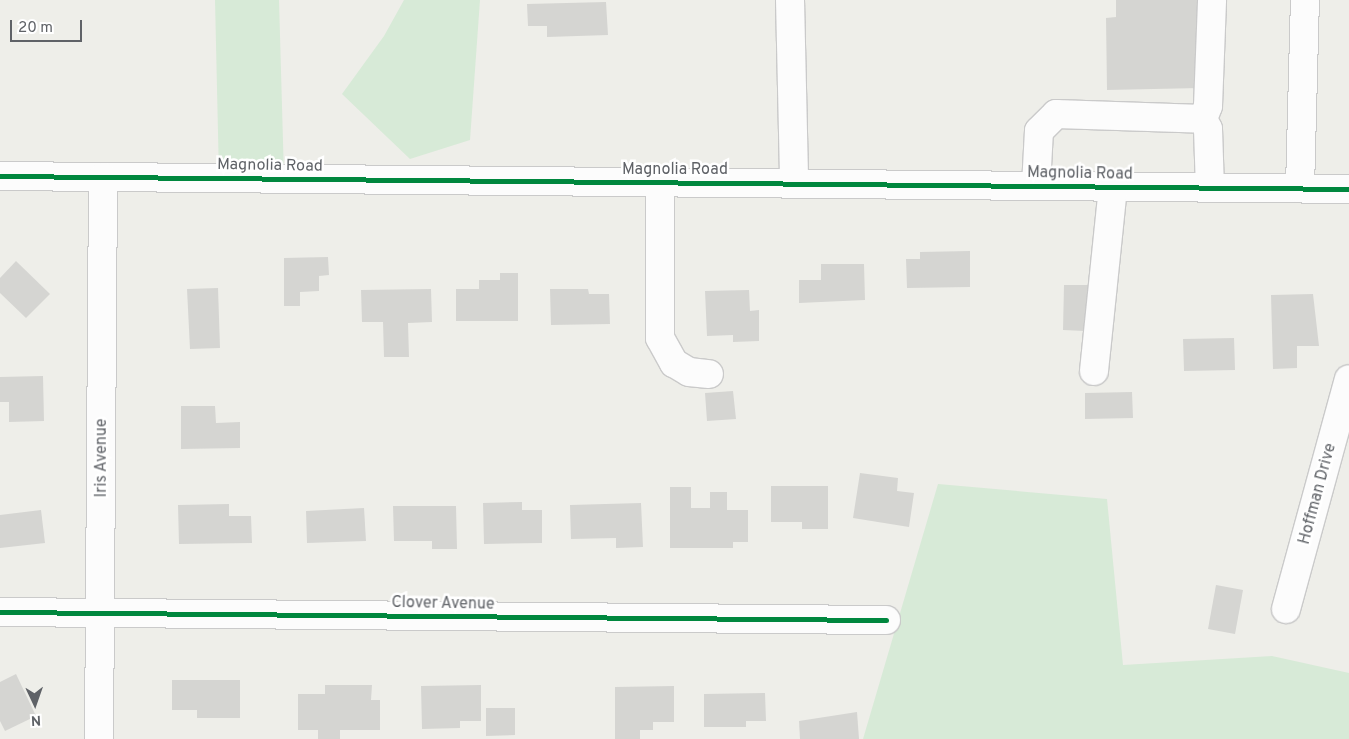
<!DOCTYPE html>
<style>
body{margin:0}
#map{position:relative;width:1349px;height:739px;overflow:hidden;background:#eeeee9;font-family:Overpass,sans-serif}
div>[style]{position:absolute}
.green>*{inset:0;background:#d7ead7}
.building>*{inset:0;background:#d5d5d2}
.roads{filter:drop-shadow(1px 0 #cacaca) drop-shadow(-1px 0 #cacaca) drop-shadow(0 1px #cacaca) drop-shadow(0 -1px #cacaca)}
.minor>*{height:28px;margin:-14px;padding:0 14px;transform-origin:14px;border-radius:14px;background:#fcfcfc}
.cycleway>*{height:5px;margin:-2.5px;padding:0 2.5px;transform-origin:2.5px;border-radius:2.5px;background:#00873e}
span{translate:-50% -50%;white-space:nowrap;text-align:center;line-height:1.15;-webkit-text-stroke:5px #fff;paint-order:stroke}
.street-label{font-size:16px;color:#5f6267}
.north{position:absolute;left:10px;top:679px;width:50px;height:50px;-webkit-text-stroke:4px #fff;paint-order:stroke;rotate:177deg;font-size:14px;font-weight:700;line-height:20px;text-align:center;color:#5f6267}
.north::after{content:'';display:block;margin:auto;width:18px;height:22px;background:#5f6267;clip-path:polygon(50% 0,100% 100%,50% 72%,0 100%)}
.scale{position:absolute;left:10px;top:20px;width:72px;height:22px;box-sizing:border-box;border:2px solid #5f6267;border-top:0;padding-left:6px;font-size:15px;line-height:18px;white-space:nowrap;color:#5f6267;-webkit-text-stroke:4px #fff;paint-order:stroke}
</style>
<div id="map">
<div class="green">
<div style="clip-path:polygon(215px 0,279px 0,284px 177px,219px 177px)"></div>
<div style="clip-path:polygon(404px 0,480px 0,470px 140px,410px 159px,342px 94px,384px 36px)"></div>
<div style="clip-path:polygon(938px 484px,1107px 499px,1123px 665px,1272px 656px,1349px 673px,1349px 739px,863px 739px)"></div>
</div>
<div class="building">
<div style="clip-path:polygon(1116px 0,1199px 0,1200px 88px,1107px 90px,1106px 18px,1116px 17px)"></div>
<div style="clip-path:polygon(606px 2px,608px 35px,547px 37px,547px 26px,528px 26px,527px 4px)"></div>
<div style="clip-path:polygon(970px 251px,970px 287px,907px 288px,906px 259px,920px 259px,920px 252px)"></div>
<div style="clip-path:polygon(328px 257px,329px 275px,319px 276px,319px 291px,300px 292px,300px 306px,284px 306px,284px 258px)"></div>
<div style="clip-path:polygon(16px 261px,50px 294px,26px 318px,0 293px,0 278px)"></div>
<div style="clip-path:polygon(821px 264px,864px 264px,865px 300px,799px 303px,799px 280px,821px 280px)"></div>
<div style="clip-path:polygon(500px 273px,518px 273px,518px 321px,456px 321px,456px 289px,479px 289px,479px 280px,500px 280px)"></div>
<div style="clip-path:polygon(1064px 285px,1097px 285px,1097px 316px,1085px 315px,1085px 331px,1063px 330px)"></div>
<div style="clip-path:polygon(218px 288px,220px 348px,190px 349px,187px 289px)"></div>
<div style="clip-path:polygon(431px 289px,432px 322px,408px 323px,409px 357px,384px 357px,383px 322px,362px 322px,361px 290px)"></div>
<div style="clip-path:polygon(550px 289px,588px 289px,589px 294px,609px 294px,610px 324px,551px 325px)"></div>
<div style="clip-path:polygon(749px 290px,750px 311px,759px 310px,759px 341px,733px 342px,733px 335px,707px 336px,705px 291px)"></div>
<div style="clip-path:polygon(1313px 294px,1319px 346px,1297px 346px,1297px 368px,1273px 369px,1271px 295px)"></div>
<div style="clip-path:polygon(1234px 338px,1235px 370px,1184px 371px,1183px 339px)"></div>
<div style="clip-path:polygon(43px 376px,44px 421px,9px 422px,9px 402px,0 402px,0 377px)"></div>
<div style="clip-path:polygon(733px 391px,736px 419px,707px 421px,705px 393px)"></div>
<div style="clip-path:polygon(1132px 392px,1133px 418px,1085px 419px,1085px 393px)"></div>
<div style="clip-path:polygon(181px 406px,215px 406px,216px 423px,240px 422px,240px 448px,181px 449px)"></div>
<div style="clip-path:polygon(860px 473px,898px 478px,897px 491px,914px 493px,909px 527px,853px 518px)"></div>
<div style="clip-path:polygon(771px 486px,828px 486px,828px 529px,802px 529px,802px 522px,771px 522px)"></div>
<div style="clip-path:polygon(670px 487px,691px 487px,691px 508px,710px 508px,710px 492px,727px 492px,727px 510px,748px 510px,748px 542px,733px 542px,733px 548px,670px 548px)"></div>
<div style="clip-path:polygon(522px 502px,522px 510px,542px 510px,542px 543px,484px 544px,483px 503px)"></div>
<div style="clip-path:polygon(641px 503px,643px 547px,616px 548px,616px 538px,571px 539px,570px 505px)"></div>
<div style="clip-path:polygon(229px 504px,229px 516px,251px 516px,252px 543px,179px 544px,178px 505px)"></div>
<div style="clip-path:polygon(393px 506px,456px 506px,457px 549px,432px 549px,432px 541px,394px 541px)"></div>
<div style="clip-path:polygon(364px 508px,366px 541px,307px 543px,306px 511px)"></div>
<div style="clip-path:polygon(41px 510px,45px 543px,0 548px,0 515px)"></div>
<div style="clip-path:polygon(1216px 585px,1243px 590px,1235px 634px,1208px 629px)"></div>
<div style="clip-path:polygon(16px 674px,36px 716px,5px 731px,0 721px,0 682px)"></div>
<div style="clip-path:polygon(172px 680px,240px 680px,240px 718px,197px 718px,197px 710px,172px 710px)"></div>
<div style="clip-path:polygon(325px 685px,372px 685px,371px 700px,380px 700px,380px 730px,340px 730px,340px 739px,318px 739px,318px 730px,298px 730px,298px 694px,325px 694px)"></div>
<div style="clip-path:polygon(481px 685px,481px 721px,460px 721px,460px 728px,422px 729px,421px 686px)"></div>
<div style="clip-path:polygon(674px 686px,674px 722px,653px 722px,653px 730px,640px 730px,640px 739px,615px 739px,615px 687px)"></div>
<div style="clip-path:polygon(765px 693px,766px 721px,746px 721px,746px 727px,704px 727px,704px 694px)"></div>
<div style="clip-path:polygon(486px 708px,515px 708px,515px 735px,486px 736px)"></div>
<div style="clip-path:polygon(857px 712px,859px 739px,800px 739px,799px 721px)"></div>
</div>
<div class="roads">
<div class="minor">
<div style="left:790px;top:0;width:183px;rotate:88.7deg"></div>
<div style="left:1203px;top:119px;width:14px;rotate:-69deg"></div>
<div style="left:1208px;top:106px;width:106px;rotate:-87.8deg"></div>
<div style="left:1203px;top:119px;width:11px;rotate:63deg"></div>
<div style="left:1208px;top:129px;width:59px;rotate:88.1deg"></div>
<div style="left:0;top:176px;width:1349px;rotate:0.55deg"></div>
<div style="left:660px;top:182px;width:156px;rotate:90deg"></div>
<div style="left:660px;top:338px;width:29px;rotate:61deg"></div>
<div style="left:674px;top:363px;width:17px;rotate:31deg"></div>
<div style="left:689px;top:372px;width:20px;rotate:6deg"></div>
<div style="left:1036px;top:186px;width:55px;rotate:-86.9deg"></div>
<div style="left:1039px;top:131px;width:24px;rotate:-45deg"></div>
<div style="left:1056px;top:114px;width:147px;rotate:1.9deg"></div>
<div style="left:1300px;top:188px;width:188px;rotate:-88.5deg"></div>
<div style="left:1094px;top:371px;width:185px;rotate:-84.1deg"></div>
<div style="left:1286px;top:609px;width:238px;rotate:-74.7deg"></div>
<div style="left:0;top:612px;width:886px;rotate:0.52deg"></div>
<div style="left:99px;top:739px;width:562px;rotate:-89.59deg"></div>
</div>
</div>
<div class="cycleway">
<div style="left:0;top:176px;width:1349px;rotate:0.55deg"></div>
<div style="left:0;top:612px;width:886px;rotate:0.52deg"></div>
</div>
<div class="street-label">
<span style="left:270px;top:166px;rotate:1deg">Magnolia Road</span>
<span style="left:675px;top:170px">Magnolia Road</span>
<span style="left:1080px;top:174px;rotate:1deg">Magnolia Road</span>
<span style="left:102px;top:458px;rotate:-90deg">Iris Avenue</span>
<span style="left:1318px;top:494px;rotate:-75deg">Hoffman Drive</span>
<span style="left:443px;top:604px;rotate:1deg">Clover Avenue</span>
</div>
<div class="north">N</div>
<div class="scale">20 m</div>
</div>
